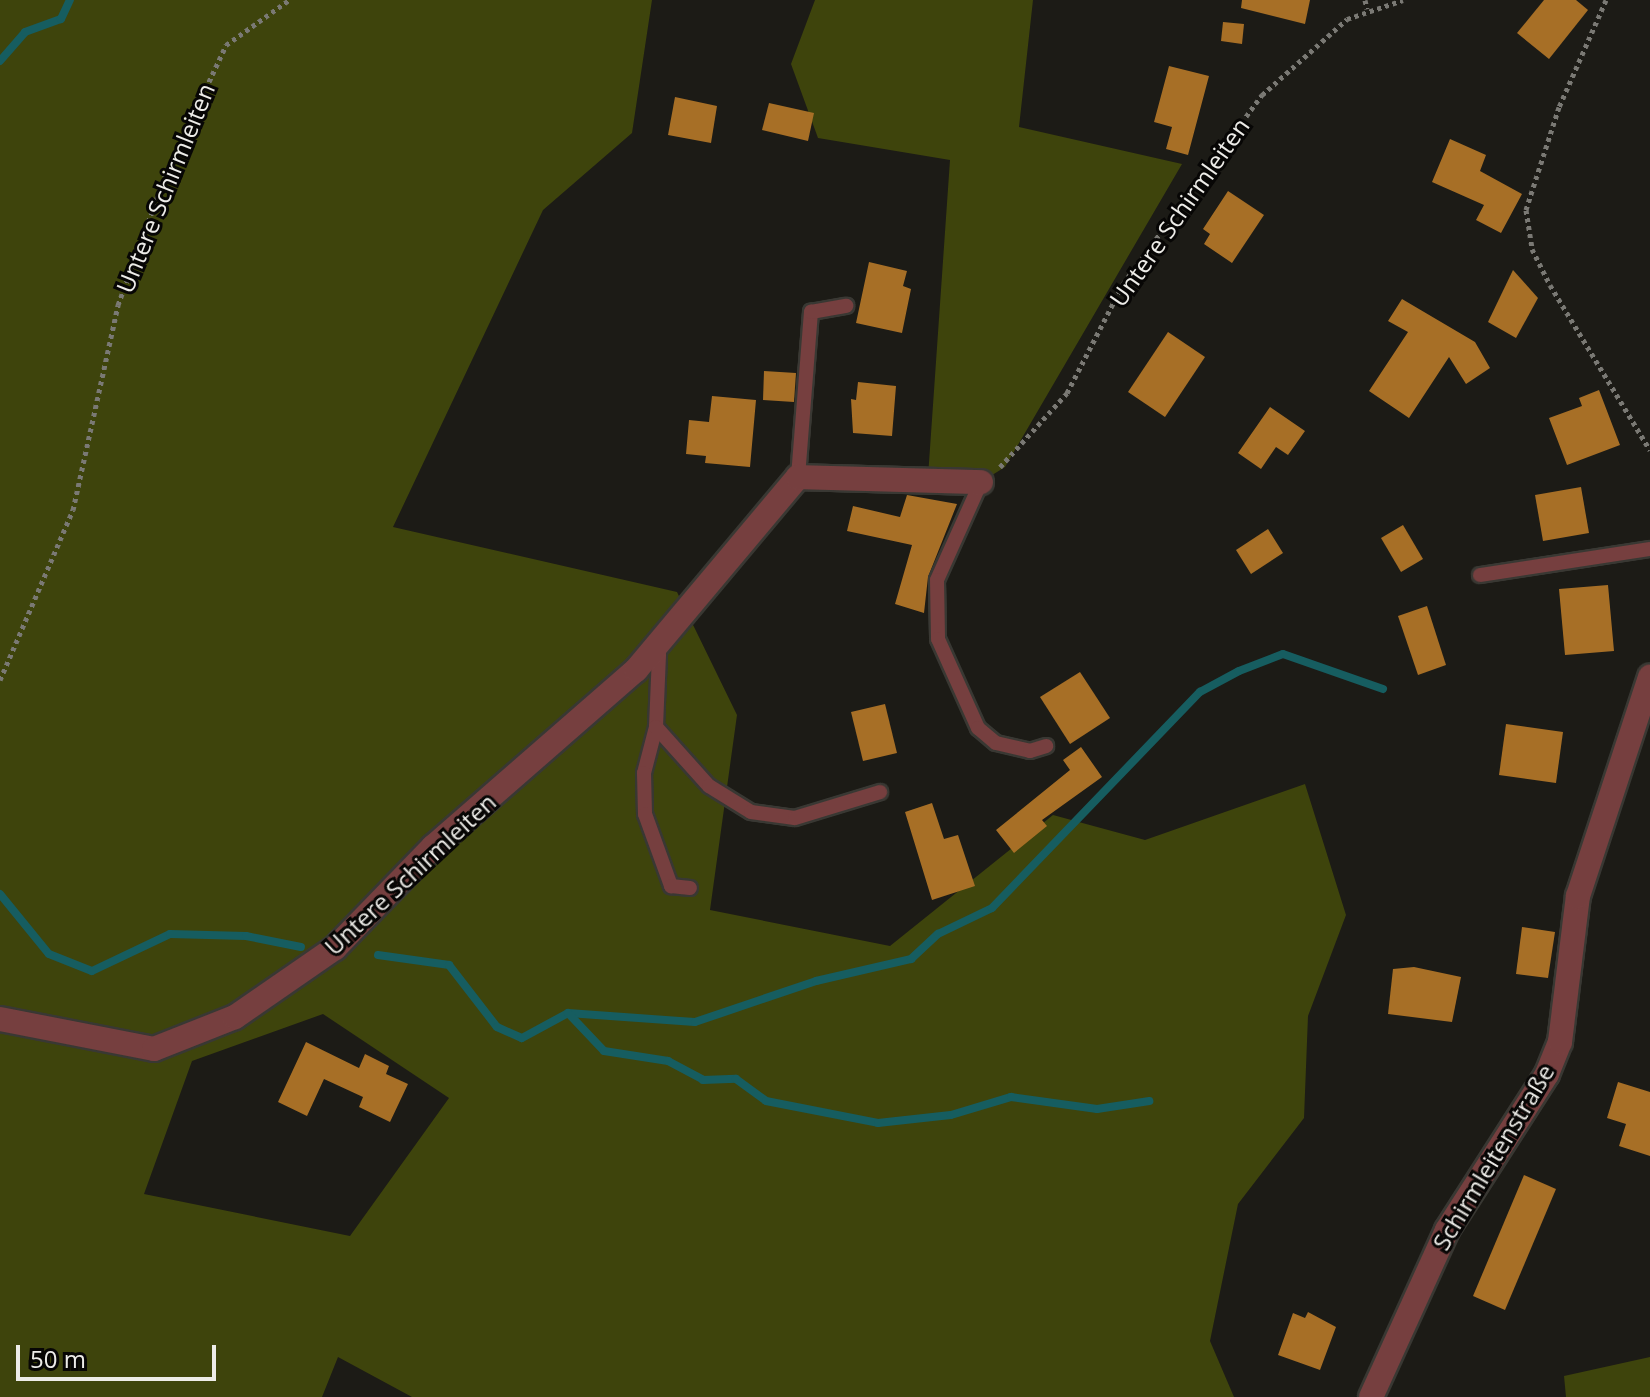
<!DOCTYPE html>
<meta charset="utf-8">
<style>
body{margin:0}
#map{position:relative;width:1650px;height:1397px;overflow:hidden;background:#1c1b16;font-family:"Open Sans",sans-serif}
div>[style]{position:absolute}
.green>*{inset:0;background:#3e440c}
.stream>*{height:8px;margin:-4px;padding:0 4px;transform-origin:4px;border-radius:4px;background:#165d60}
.building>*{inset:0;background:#a76f26}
.path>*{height:5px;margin-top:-2.5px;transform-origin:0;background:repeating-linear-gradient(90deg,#7a7974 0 4px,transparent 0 8px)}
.roads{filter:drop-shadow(2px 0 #393833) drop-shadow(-2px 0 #393833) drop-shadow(0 2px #393833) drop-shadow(0 -2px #393833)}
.service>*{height:14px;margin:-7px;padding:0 7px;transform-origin:7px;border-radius:7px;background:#763f3f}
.minor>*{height:24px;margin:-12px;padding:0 12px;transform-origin:12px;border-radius:12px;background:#763f3f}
span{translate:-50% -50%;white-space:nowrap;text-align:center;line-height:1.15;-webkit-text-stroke:6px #070605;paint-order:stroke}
.street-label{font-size:24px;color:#edece8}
.scale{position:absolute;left:16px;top:1345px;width:200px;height:36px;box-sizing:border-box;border:4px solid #edece8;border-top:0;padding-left:10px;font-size:24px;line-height:28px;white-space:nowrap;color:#edece8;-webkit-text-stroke:6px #070605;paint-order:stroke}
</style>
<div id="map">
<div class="green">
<div style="clip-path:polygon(evenodd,0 0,652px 0,632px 133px,543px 210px,393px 527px,677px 592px,737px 715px,710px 910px,890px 946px,1053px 815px,1145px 840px,1305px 784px,1346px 915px,1308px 1016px,1304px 1118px,1238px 1204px,1210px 1341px,1234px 1397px,412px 1397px,338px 1357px,322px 1397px,0 1397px,0 0,323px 1014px,449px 1098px,350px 1236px,144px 1194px,192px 1061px,323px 1014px)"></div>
<div style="clip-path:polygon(815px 0,1033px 0,1019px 127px,1182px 164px,1005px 467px,981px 482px,928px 477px,950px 160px,818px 138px,791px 64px)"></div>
<div style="clip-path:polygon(1650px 1357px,1650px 1397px,1566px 1397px,1564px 1376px)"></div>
</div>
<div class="stream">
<div style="left:0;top:61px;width:38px;rotate:-49deg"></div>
<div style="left:25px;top:32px;width:38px;rotate:-20deg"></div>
<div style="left:61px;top:19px;width:21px;rotate:-65deg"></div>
<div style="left:0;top:894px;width:77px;rotate:50.8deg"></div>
<div style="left:49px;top:954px;width:46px;rotate:21.6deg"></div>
<div style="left:92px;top:971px;width:86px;rotate:-25.4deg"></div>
<div style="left:170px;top:934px;width:76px;rotate:1.5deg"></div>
<div style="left:246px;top:936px;width:56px;rotate:11.3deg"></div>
<div style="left:378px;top:955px;width:72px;rotate:8deg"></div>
<div style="left:449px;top:965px;width:78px;rotate:52.3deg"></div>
<div style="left:497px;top:1027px;width:27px;rotate:24deg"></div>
<div style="left:522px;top:1038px;width:52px;rotate:-28.5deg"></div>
<div style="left:568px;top:1013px;width:127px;rotate:4.1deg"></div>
<div style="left:695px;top:1022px;width:128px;rotate:-18.7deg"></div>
<div style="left:816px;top:981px;width:98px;rotate:-13deg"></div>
<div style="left:911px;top:959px;width:37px;rotate:-43deg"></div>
<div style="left:938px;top:934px;width:60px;rotate:-25.7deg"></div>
<div style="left:992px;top:908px;width:300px;rotate:-46.1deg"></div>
<div style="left:1200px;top:692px;width:44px;rotate:-28.3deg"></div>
<div style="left:1239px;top:671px;width:47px;rotate:-21.1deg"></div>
<div style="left:1283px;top:654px;width:106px;rotate:19.3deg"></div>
<div style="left:568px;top:1013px;width:52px;rotate:46.5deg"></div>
<div style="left:604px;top:1051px;width:65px;rotate:8.9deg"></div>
<div style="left:668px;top:1061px;width:40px;rotate:28deg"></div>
<div style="left:703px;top:1080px;width:33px;rotate:-2deg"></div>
<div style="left:736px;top:1079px;width:37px;rotate:36deg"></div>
<div style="left:766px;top:1101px;width:114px;rotate:11.1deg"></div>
<div style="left:878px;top:1123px;width:73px;rotate:-6.3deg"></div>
<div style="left:951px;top:1115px;width:63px;rotate:-16.7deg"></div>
<div style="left:1011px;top:1097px;width:87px;rotate:7.9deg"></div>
<div style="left:1097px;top:1109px;width:53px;rotate:-8.7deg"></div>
</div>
<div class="building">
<div style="clip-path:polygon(1242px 0,1310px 0,1305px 24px,1241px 8px)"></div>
<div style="clip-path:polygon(1544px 0,1576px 0,1588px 10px,1549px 59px,1517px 33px)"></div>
<div style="clip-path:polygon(1223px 22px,1244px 24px,1242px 44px,1221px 41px)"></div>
<div style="clip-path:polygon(1169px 66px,1209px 76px,1188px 155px,1166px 149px,1172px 127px,1154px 122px)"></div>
<div style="clip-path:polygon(675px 97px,717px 106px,711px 143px,668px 135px)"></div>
<div style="clip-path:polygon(769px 103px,814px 113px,808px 141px,762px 130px)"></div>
<div style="clip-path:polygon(1450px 139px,1486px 155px,1480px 171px,1522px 194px,1501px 233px,1476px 220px,1484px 205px,1432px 182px)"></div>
<div style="clip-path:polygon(1228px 191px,1264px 215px,1232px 263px,1204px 244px,1210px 234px,1203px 229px)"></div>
<div style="clip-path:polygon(869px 262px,907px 271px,903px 286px,911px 289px,902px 333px,856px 323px)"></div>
<div style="clip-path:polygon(1513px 270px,1538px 298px,1516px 338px,1488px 322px)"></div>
<div style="clip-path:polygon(1402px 299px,1475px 342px,1490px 368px,1466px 384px,1449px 357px,1409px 418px,1369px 391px,1408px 332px,1388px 321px)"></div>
<div style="clip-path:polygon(1168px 332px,1205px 357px,1165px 417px,1128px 392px)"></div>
<div style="clip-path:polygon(764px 371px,796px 373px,794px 402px,763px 400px)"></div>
<div style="clip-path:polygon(858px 382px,896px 386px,892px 436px,853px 433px,851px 399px,856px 400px)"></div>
<div style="clip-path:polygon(1599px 390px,1620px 445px,1567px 465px,1549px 418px,1582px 406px,1579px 398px)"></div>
<div style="clip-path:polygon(712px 396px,756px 400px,750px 467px,705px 463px,706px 456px,686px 454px,689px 420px,709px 422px)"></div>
<div style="clip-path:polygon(1270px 407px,1305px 431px,1288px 455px,1276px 447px,1261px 469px,1238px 453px)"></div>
<div style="clip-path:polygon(1581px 487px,1589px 533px,1543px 541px,1535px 495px)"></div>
<div style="clip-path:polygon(907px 495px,957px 504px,928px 577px,924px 613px,895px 604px,912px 545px,847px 531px,853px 506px,900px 517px)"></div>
<div style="clip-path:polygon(1403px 525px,1423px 559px,1401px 572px,1381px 538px)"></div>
<div style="clip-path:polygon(1268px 529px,1283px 553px,1251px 574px,1236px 550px)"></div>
<div style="clip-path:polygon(1608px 585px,1614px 651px,1565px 655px,1559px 589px)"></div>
<div style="clip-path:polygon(1427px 606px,1446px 665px,1418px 675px,1398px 616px)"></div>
<div style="clip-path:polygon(1080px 672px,1110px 718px,1070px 744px,1040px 697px)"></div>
<div style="clip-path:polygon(885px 704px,897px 753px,863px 761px,851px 712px)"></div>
<div style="clip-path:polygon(1506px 724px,1563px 732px,1556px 783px,1499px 775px)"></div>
<div style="clip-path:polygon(1081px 747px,1102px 777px,1042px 820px,1047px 826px,1014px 853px,996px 830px,1070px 770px,1063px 760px)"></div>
<div style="clip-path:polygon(932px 803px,944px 839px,958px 835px,975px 886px,932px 900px,905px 812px)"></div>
<div style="clip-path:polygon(1522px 927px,1555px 932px,1548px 978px,1516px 974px)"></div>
<div style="clip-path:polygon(1414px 967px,1461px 977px,1452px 1022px,1388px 1014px,1393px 969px)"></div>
<div style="clip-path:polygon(306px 1042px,359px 1068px,365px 1054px,389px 1066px,386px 1074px,408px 1084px,390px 1122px,359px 1107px,363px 1097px,324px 1079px,307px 1116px,278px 1102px)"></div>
<div style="clip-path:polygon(1618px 1082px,1650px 1092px,1650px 1156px,1619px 1146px,1626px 1124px,1607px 1118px)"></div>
<div style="clip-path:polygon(1524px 1175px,1556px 1189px,1505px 1310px,1473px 1296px)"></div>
<div style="clip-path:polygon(1308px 1312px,1336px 1327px,1320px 1370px,1278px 1355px,1293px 1313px,1305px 1318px)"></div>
</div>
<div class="path">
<div style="left:1365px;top:0;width:9px;rotate:77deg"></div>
<div style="left:1606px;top:0;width:117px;rotate:113.7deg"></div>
<div style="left:1559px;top:107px;width:108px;rotate:107.8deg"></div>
<div style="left:1526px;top:210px;width:39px;rotate:81deg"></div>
<div style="left:1532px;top:249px;width:40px;rotate:63.4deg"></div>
<div style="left:1550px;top:285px;width:193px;rotate:58.8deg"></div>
<div style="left:1000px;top:467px;width:100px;rotate:-47.8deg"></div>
<div style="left:1067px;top:393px;width:123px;rotate:-62.8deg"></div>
<div style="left:1123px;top:284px;width:235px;rotate:-53.7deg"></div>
<div style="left:1262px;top:95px;width:114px;rotate:-41.8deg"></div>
<div style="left:1347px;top:19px;width:59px;rotate:-18.7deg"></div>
<div style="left:0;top:680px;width:185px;rotate:-66.8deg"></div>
<div style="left:73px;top:510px;width:210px;rotate:-77.6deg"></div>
<div style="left:118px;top:305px;width:137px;rotate:-70deg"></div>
<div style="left:165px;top:176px;width:145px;rotate:-65deg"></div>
<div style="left:226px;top:45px;width:77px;rotate:-35.5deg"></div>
</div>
<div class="roads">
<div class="service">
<div style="left:798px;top:477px;width:166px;rotate:-85.5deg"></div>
<div style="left:811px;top:312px;width:36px;rotate:-10deg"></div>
<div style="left:981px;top:482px;width:107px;rotate:114.2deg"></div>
<div style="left:937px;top:580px;width:59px;rotate:89deg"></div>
<div style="left:938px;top:639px;width:98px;rotate:65.8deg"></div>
<div style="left:978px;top:728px;width:23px;rotate:40deg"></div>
<div style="left:996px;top:743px;width:35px;rotate:13deg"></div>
<div style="left:1030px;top:751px;width:17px;rotate:-17deg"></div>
<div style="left:1480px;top:575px;width:172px;rotate:-8.7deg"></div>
<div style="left:651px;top:653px;width:8px;rotate:14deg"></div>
<div style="left:659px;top:655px;width:72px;rotate:92.4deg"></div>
<div style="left:656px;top:727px;width:48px;rotate:104.6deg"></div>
<div style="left:644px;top:773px;width:41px;rotate:88.6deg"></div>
<div style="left:645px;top:814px;width:77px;rotate:70.1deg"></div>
<div style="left:671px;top:886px;width:19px;rotate:6deg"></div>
<div style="left:656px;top:727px;width:79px;rotate:48.1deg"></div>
<div style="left:709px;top:786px;width:49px;rotate:31.8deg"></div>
<div style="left:751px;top:812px;width:44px;rotate:7.8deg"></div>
<div style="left:795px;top:818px;width:89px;rotate:-17deg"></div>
</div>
<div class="minor">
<div style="left:0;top:1019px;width:157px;rotate:11deg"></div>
<div style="left:154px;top:1049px;width:87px;rotate:-21.6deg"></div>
<div style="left:235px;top:1017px;width:121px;rotate:-34.6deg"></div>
<div style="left:335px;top:948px;width:141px;rotate:-45.9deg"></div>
<div style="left:433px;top:847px;width:269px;rotate:-41.1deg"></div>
<div style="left:636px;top:670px;width:252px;rotate:-50deg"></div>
<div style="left:798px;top:477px;width:183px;rotate:1.6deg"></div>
<div style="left:1371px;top:1397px;width:183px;rotate:-65.5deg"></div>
<div style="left:1447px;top:1230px;width:185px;rotate:-57.3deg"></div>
<div style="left:1547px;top:1074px;width:35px;rotate:-68deg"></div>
<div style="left:1560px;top:1042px;width:147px;rotate:-83deg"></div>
<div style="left:1578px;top:896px;width:231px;rotate:-71.8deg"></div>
</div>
</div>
<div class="street-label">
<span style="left:165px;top:188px;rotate:-68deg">Untere Schirmleiten</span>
<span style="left:1179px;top:212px;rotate:-55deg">Untere Schirmleiten</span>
<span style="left:410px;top:874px;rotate:-43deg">Untere Schirmleiten</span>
<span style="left:1493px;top:1157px;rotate:-59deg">Schirmleitenstraße</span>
</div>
<div class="scale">50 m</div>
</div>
